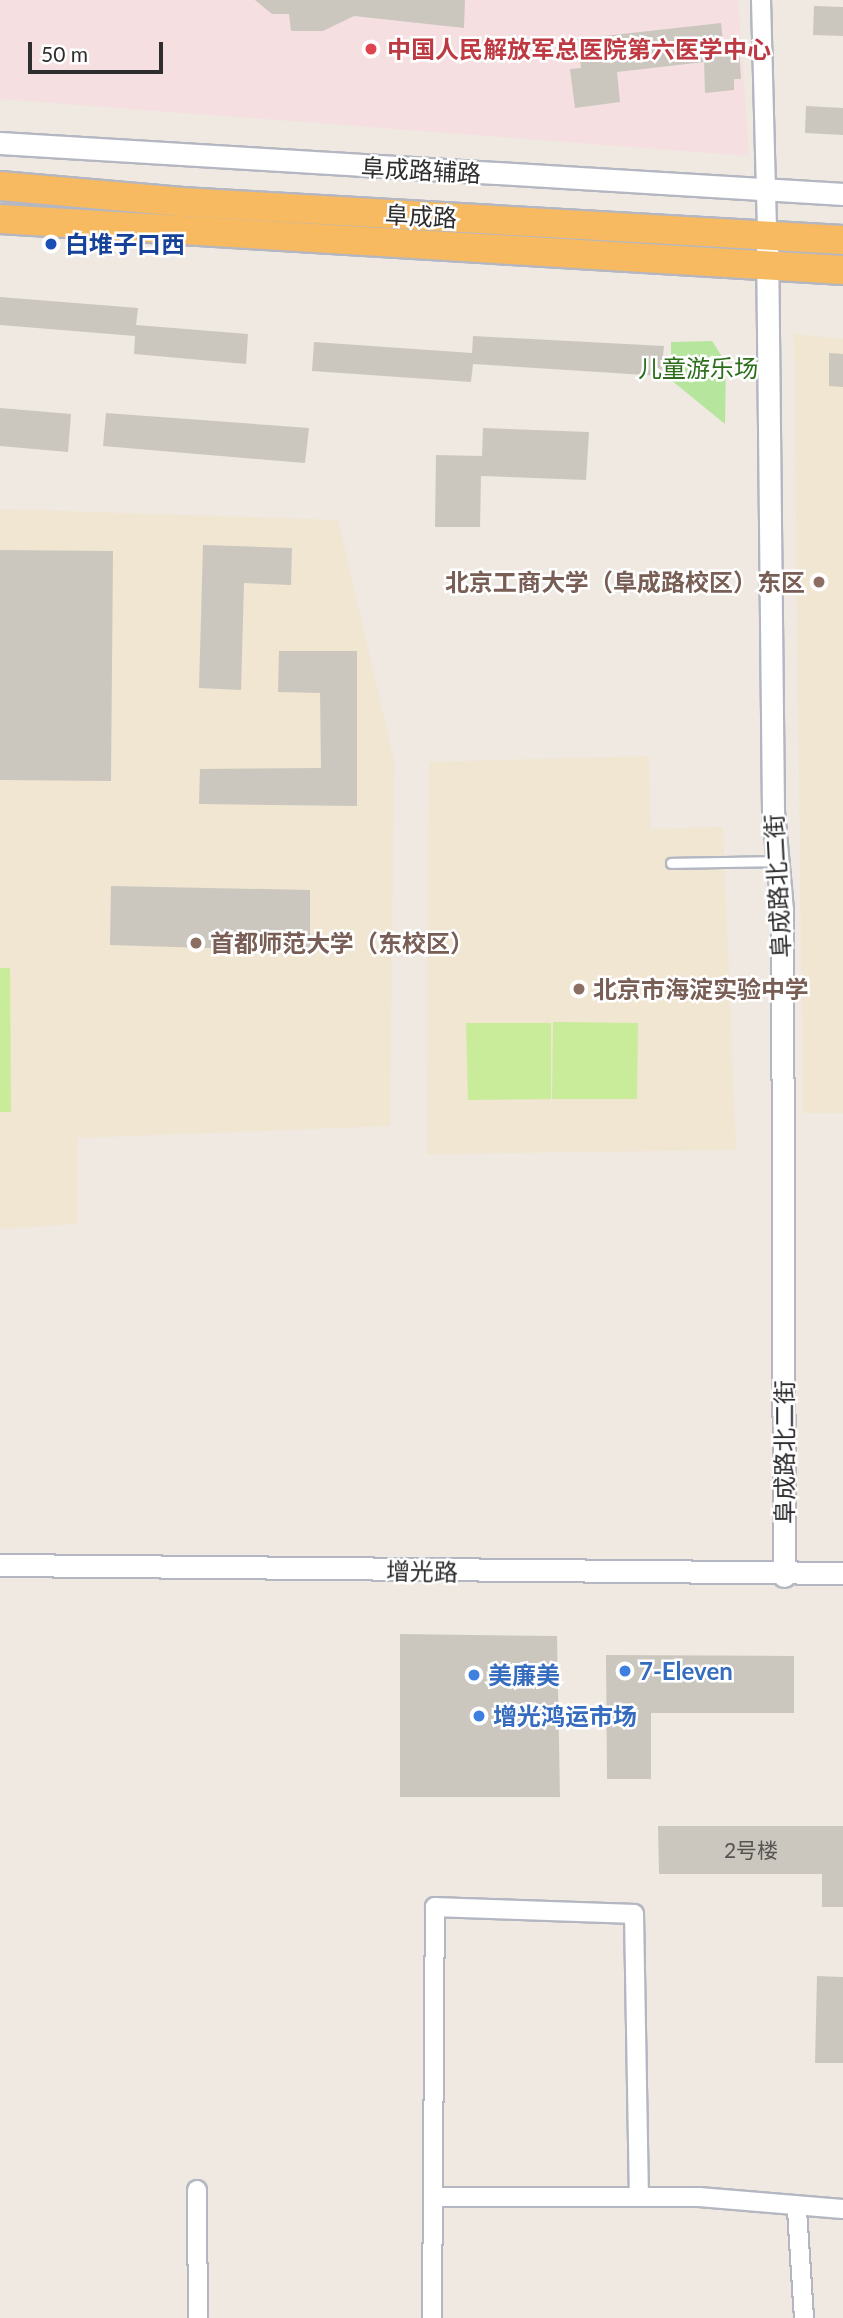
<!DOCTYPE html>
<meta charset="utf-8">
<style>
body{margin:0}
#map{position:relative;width:843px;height:2318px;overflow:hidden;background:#efe9e1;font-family:Lato,"Noto Sans SC",sans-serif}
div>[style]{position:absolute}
.education>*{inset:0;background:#f0e6d1}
.medical>*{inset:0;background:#f5dfe0}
.green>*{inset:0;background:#b6e59e}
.pitch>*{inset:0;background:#c9ec9a}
.building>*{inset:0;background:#cbc7bf}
.roads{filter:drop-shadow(2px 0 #b4b7c1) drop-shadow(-2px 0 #b4b7c1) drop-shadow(0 2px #b4b7c1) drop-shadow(0 -2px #b4b7c1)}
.service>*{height:9px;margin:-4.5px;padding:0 4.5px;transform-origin:4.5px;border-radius:4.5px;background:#fff}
.minor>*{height:18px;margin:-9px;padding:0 9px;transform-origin:9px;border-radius:9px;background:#fff}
.tertiary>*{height:21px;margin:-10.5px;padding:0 10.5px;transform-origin:10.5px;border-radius:10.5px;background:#fff}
.trunk>*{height:28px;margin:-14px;padding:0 14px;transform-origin:14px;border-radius:14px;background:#f8ba60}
.dots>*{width:19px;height:19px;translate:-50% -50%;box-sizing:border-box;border:4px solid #fff;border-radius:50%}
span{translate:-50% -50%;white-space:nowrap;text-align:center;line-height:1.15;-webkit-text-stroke:5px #fff;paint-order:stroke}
.number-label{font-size:21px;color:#555452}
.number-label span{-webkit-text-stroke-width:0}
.health-label{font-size:24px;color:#be3a42;font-weight:700}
.left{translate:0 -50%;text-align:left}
.street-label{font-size:24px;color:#2e2e2e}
.transit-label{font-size:24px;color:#164399;font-weight:700}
.park-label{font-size:24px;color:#2c6e1b}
.education-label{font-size:24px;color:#785e54;font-weight:700}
.right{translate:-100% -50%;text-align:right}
.shop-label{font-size:24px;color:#366cbe;font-weight:700}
.scale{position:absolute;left:28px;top:42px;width:135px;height:32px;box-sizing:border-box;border:4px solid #2e2e2e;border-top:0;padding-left:9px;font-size:21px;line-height:24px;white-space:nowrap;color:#2e2e2e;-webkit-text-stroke:5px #fff;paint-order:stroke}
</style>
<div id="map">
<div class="education">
<div style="clip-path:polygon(794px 334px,843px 339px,843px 1113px,803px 1113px)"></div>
<div style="clip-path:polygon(0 509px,338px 520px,394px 760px,390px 1126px,78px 1138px,78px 1224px,0 1229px)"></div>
<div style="clip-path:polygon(649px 756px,650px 829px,723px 827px,736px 1150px,427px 1154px,429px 762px)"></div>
</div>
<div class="medical">
<div style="clip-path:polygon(0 0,738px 0,749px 156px,0 99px)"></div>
</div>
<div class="green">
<div style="clip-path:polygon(712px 341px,726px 363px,725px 424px,671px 380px,671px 342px)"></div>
</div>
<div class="pitch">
<div style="clip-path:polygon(0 968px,10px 968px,11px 1112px,0 1112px)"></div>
<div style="clip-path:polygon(553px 1022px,638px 1023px,637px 1099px,552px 1099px)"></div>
<div style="clip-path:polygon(466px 1023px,551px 1023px,551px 1099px,468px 1100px)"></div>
</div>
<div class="building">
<div style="clip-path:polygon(255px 0,465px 0,464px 28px,354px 16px,323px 31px,291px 31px,289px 14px,272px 14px)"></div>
<div style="clip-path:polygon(814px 6px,843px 7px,843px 36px,813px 35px)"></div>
<div style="clip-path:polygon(721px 23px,724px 51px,739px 50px,741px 79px,734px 79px,734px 90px,705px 93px,704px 62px,617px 72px,620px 102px,575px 108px,570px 69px,581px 68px,577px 39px)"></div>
<div style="clip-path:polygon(806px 106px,843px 108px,843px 135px,805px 133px)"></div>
<div style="clip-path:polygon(0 297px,138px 308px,136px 325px,248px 334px,246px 364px,134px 354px,135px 336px,0 325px)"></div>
<div style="clip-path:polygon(473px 336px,664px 346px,661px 376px,473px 364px,471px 382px,312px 371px,314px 342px,472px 353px)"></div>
<div style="clip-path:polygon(829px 353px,843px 354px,843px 387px,829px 386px)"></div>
<div style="clip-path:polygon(0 408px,71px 414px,68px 452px,0 446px)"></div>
<div style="clip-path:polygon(106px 413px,309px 428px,305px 463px,103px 446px)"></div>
<div style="clip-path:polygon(483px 428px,589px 432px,586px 480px,481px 476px,480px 527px,435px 527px,436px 455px,482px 456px)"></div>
<div style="clip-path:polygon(203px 545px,292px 548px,291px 585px,244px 583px,241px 690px,199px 688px)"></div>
<div style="clip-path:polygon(0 550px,113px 551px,111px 781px,0 780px)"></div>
<div style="clip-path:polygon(279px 651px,357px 651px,357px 806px,199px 804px,200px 769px,321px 768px,320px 693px,278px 692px)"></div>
<div style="clip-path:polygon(111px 886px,310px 890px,310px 951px,110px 945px)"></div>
<div style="clip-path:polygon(400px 1634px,557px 1636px,560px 1797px,400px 1797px)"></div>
<div style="clip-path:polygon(606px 1655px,794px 1656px,794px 1713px,651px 1713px,651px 1779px,607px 1779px)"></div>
<div style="clip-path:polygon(658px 1826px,843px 1826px,843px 1907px,822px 1907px,822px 1874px,659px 1874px)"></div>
<div style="clip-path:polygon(817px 1976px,843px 1977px,843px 2063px,815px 2063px)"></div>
</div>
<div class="roads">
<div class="service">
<div style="left:671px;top:863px;width:106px;rotate:-1.1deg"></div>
</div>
<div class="minor">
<div style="left:761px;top:0;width:237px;rotate:88.5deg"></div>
<div style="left:197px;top:2190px;width:128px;rotate:89.6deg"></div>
<div style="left:435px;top:2197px;width:264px"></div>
<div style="left:699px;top:2197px;width:144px;rotate:4.8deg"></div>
<div style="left:797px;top:2210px;width:108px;rotate:86.3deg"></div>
<div style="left:432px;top:2318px;width:411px;rotate:-89.6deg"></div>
<div style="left:435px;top:1907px;width:199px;rotate:2deg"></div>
<div style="left:634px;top:1914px;width:283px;rotate:89deg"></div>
</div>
<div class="tertiary">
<div style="left:0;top:143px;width:845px;rotate:3.46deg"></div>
<div style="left:767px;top:237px;width:574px;rotate:89.4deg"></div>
<div style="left:773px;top:811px;width:98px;rotate:84.8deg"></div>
<div style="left:782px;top:909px;width:667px;rotate:89.83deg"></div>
<div style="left:0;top:1565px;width:843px;rotate:0.54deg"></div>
</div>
<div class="trunk">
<div style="left:0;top:186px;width:183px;rotate:5deg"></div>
<div style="left:182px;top:202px;width:662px;rotate:3.29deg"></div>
<div style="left:0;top:219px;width:845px;rotate:3.46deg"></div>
</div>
</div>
<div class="dots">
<div style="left:371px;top:49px;background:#e0444e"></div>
<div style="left:51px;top:244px;background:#1a4fb4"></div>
<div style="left:819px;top:582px;background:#8d6e63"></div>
<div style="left:196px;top:943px;background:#8d6e63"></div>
<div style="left:579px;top:989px;background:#8d6e63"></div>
<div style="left:625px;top:1671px;background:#3f7fe0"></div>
<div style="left:474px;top:1675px;background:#3f7fe0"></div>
<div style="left:479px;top:1716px;background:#3f7fe0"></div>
</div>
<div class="number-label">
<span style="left:751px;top:1850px">2号楼</span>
</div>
<div class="health-label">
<span class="left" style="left:387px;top:49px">中国人民解放军总医院第六医学中心</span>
</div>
<div class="street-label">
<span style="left:421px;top:170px;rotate:3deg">阜成路辅路</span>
<span style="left:421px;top:216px;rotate:3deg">阜成路</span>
<span style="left:777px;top:886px;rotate:-93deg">阜成路北二街</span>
<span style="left:784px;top:1452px;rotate:-90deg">阜成路北二街</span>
<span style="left:422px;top:1571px;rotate:1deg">增光路</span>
</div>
<div class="transit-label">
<span class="left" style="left:65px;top:244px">白堆子口西</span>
</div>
<div class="park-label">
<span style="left:698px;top:368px">儿童游乐场</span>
</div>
<div class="education-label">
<span class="right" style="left:805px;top:582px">北京工商大学（阜成路校区）东区</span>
<span class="left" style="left:210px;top:943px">首都师范大学（东校区）</span>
<span class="left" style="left:593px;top:989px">北京市海淀实验中学</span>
</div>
<div class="shop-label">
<span class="left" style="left:639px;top:1671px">7-Eleven</span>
<span class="left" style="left:488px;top:1675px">美廉美</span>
<span class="left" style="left:493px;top:1716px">增光鸿运市场</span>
</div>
<div class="scale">50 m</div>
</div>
